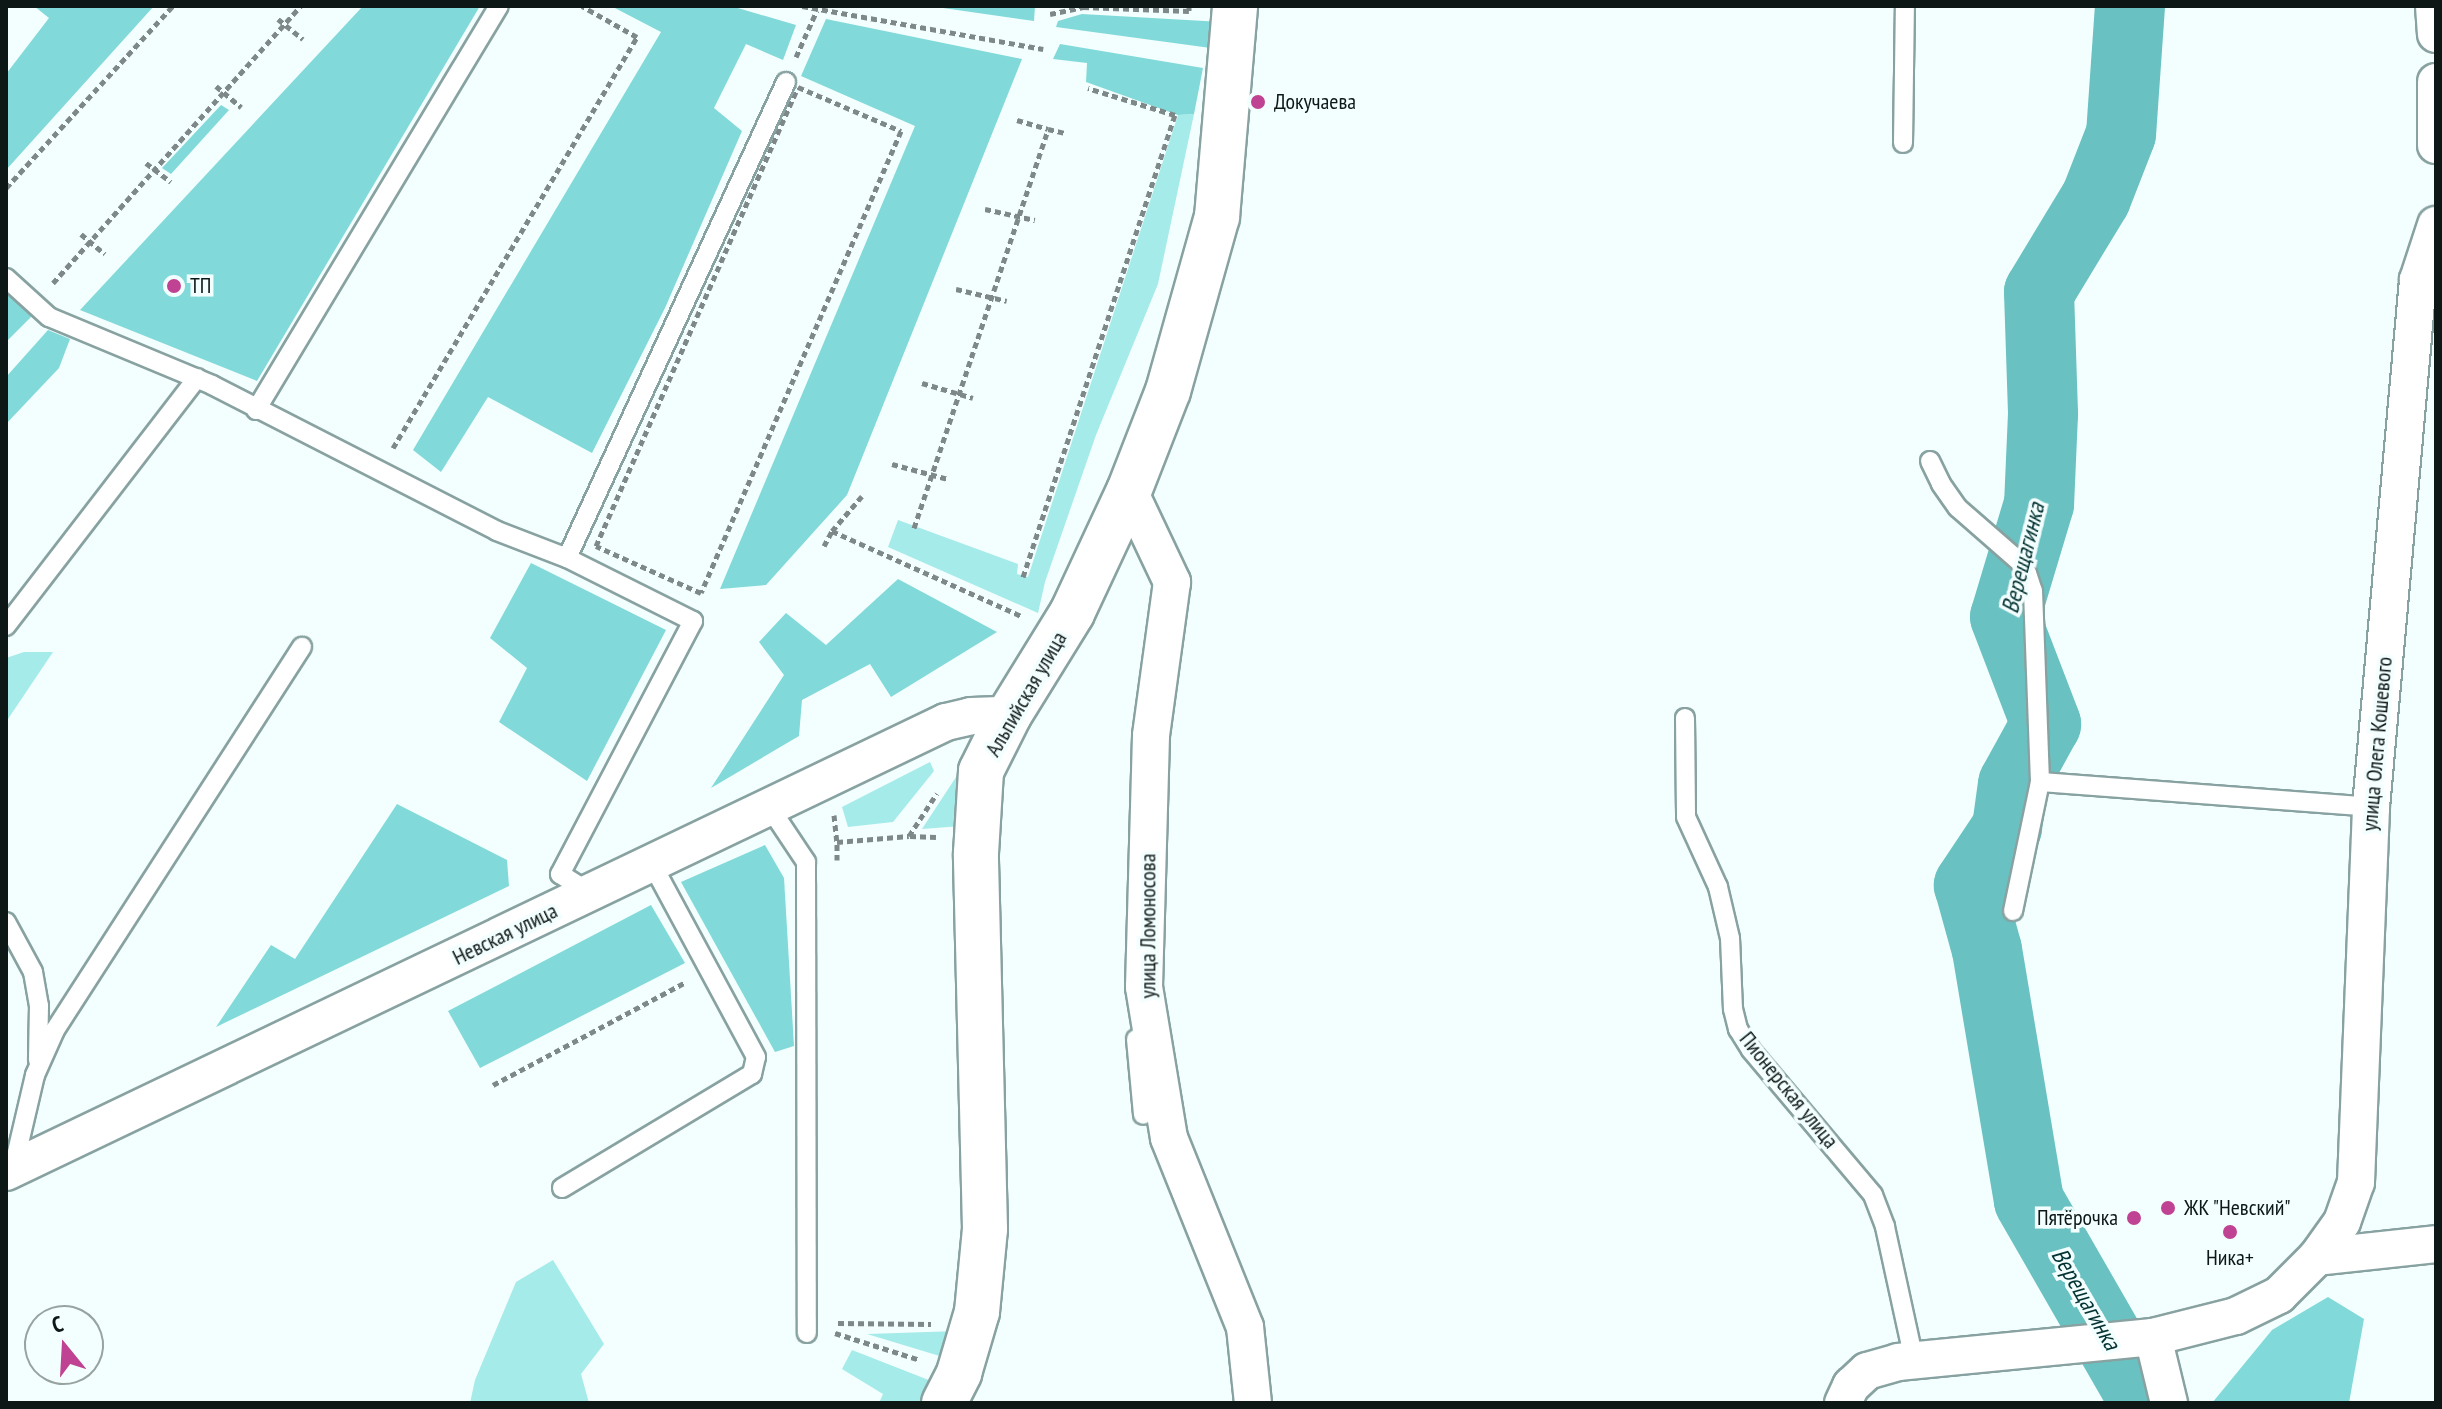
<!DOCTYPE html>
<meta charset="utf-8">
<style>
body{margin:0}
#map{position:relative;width:2442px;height:1409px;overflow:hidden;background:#f3fefe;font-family:"PT Sans Narrow",sans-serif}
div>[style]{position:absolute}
.green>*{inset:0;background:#a5ebea}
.forest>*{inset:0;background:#81dad9}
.river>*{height:70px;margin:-35px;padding:0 35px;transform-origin:35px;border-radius:35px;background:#69c1c1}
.path>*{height:5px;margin-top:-2.5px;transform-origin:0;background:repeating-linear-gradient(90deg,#7e8888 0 6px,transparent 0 10px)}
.roads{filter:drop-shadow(2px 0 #88a2a1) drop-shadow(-2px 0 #88a2a1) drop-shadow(0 2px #88a2a1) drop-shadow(0 -2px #88a2a1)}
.lane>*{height:18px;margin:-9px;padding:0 9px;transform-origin:9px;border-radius:9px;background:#fff}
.street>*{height:36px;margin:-18px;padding:0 18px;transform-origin:18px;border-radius:18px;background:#fff}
.secondary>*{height:44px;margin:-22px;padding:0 22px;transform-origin:22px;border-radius:22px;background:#fff}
.dots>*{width:22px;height:22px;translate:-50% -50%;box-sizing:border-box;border:4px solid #f3fefe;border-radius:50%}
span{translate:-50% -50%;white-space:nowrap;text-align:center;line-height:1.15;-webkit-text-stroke:7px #f3fefe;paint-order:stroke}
.poi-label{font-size:22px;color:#0d1716}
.left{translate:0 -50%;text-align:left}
.right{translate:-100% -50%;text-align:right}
.street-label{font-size:22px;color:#0d1716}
.water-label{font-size:24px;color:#053333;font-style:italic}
.frame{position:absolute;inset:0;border:8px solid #0d1716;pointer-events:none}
.north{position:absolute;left:24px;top:1305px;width:80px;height:80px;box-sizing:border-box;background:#f3fefe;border:2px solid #97a2a1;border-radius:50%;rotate:342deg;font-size:22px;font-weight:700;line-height:32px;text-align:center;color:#0d1716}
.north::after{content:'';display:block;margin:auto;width:28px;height:36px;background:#bf4392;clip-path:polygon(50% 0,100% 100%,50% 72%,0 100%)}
</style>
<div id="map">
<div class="green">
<div style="clip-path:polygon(1194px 114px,1158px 284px,1096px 435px,1045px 582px,1038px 613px,888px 547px,898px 520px,1018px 564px,1017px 574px,1028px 577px,1178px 115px)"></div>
<div style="clip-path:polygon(24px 652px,53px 652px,6px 722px,6px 658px)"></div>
<div style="clip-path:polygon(977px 745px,971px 1310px,943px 1357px,867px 1334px,958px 1331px,964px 1322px,961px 826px,922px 829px)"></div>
<div style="clip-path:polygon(930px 762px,934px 771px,893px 822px,848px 827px,842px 807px)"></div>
<div style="clip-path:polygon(553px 1260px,604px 1344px,581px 1374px,589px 1403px,470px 1403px,475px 1380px,516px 1282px)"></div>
<div style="clip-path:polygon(852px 1350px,944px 1386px,930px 1403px,879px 1403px,883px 1394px,842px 1369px)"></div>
</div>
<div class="forest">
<div style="clip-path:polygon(34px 6px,154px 6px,6px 170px,6px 74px,49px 18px)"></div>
<div style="clip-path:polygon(363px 6px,480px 6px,257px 381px,80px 310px)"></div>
<div style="clip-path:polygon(611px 6px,731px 6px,796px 25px,783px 60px,746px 44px,714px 108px,742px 131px,665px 308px,592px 453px,488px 397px,441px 472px,413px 450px,661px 32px)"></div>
<div style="clip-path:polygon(929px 6px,1035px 6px,1034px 21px)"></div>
<div style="clip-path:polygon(1082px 14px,1222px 22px,1218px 49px,1056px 27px,1058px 21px)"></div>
<div style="clip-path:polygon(826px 19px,1022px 59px,847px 495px,766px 585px,720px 589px,915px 126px,801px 76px)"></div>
<div style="clip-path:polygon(1060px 44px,1203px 68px,1194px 114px,1178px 115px,1086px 82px,1087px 63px,1053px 59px)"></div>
<div style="clip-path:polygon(221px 105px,229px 110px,171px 174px,162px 168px)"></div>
<div style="clip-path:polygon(6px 292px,32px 316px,6px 342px)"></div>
<div style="clip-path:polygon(48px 330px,70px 339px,59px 368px,6px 424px,6px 377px)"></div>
<div style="clip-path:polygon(531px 563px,666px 630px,587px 781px,499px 722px,527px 668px,490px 638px)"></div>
<div style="clip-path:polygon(898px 579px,997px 632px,891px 697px,870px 664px,802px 700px,799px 736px,711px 788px,784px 675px,759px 642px,786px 613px,826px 645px)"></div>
<div style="clip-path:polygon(397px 804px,507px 860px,509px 886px,216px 1027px,271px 945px,295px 959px)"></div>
<div style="clip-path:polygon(765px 845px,784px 878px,794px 1046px,775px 1052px,681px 882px)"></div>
<div style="clip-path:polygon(651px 905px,685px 963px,480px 1068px,448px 1011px)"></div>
<div style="clip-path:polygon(2328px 1297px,2364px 1319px,2349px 1403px,2212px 1403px,2272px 1330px)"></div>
</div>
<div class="river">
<div style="left:2130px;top:6px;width:128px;rotate:94deg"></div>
<div style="left:2121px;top:134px;width:69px;rotate:111.3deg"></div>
<div style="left:2096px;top:198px;width:110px;rotate:121.2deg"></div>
<div style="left:2039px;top:292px;width:122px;rotate:88.1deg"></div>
<div style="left:2043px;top:414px;width:90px;rotate:92.5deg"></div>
<div style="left:2039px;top:504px;width:118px;rotate:106.7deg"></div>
<div style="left:2005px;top:617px;width:115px;rotate:69deg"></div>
<div style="left:2046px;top:724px;width:68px;rotate:118.8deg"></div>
<div style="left:2013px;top:784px;width:44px;rotate:97.8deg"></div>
<div style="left:2007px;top:828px;width:69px;rotate:123.7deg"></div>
<div style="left:1969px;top:885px;width:67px;rotate:74.5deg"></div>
<div style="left:1987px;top:950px;width:254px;rotate:80.5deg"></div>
<div style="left:2029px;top:1201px;width:233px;rotate:60.1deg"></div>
</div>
<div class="path">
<div style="left:802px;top:6px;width:245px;rotate:10.1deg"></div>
<div style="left:1050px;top:14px;width:34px;rotate:-12deg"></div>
<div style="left:1083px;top:7px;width:106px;rotate:2.2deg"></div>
<div style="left:1189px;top:11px;width:5px;rotate:-90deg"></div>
<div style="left:278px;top:19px;width:32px;rotate:39deg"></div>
<div style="left:796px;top:57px;width:51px;rotate:-65.9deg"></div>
<div style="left:216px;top:86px;width:33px;rotate:40deg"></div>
<div style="left:798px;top:87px;width:112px;rotate:23.1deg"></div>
<div style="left:901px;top:131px;width:503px;rotate:113.41deg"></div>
<div style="left:701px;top:593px;width:115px;rotate:-155.9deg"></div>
<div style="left:596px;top:546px;width:501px;rotate:-66.25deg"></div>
<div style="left:1017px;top:120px;width:32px;rotate:16deg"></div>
<div style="left:146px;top:163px;width:31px;rotate:37deg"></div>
<div style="left:6px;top:188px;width:247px;rotate:-47.5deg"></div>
<div style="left:985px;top:209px;width:51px;rotate:12.4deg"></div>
<div style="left:81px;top:234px;width:31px;rotate:40deg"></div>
<div style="left:53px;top:283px;width:372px;rotate:-48.2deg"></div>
<div style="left:956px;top:289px;width:52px;rotate:13.2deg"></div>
<div style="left:922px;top:383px;width:53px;rotate:16.4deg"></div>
<div style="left:393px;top:448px;width:478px;rotate:-59.3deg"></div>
<div style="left:637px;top:37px;width:63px;rotate:-150.6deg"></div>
<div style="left:892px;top:464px;width:58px;rotate:15deg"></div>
<div style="left:914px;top:528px;width:421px;rotate:-71.4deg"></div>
<div style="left:1048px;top:129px;width:17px;rotate:13deg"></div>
<div style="left:832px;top:531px;width:207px;rotate:24.2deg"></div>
<div style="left:824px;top:546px;width:17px;rotate:-62deg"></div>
<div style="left:832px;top:531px;width:46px;rotate:-49.4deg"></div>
<div style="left:1023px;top:577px;width:486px;rotate:-71.8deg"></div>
<div style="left:1175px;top:115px;width:91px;rotate:-162.8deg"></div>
<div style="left:834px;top:815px;width:27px;rotate:84deg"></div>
<div style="left:910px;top:836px;width:26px;rotate:2deg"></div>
<div style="left:837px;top:860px;width:18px;rotate:-90deg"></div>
<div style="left:837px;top:842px;width:72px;rotate:-4.8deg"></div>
<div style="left:909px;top:836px;width:51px;rotate:-56.9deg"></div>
<div style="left:493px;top:1085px;width:217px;rotate:-28.1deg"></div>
<div style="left:838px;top:1323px;width:93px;rotate:0.6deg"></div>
<div style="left:835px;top:1333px;width:89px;rotate:17.6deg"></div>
</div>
<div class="roads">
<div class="lane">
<div style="left:1903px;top:143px;width:137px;rotate:-89.2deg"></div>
<div style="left:6px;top:278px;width:58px;rotate:42.2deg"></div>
<div style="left:49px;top:317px;width:177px;rotate:22.6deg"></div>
<div style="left:212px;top:385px;width:320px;rotate:27.1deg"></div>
<div style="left:497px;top:531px;width:75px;rotate:21.1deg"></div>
<div style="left:567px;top:558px;width:141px;rotate:26.6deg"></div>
<div style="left:693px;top:621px;width:286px;rotate:117.7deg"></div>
<div style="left:560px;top:874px;width:36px;rotate:32deg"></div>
<div style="left:256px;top:410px;width:471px;rotate:-59deg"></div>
<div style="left:1930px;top:461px;width:25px;rotate:64deg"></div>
<div style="left:1941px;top:484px;width:29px;rotate:55deg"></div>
<div style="left:1958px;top:508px;width:82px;rotate:41.1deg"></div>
<div style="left:2020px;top:562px;width:13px;rotate:58deg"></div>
<div style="left:2027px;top:573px;width:19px;rotate:72deg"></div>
<div style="left:2033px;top:591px;width:191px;rotate:87.9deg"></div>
<div style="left:2040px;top:782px;width:332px;rotate:4.3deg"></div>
<div style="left:567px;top:558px;width:524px;rotate:-65.29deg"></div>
<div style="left:6px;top:626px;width:313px;rotate:-52.4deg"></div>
<div style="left:1685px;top:718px;width:99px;rotate:89.4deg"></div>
<div style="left:1686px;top:817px;width:77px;rotate:65.4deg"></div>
<div style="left:1718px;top:887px;width:52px;rotate:76.8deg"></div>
<div style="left:1730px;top:938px;width:71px;rotate:87.6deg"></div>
<div style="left:1733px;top:1009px;width:21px;rotate:76deg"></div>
<div style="left:1738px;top:1029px;width:25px;rotate:58deg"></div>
<div style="left:1751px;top:1050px;width:189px;rotate:49.9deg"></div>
<div style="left:1873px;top:1195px;width:34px;rotate:69deg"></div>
<div style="left:1885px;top:1227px;width:136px;rotate:77.7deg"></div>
<div style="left:770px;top:808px;width:65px;rotate:56.3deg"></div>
<div style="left:806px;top:862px;width:471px;rotate:89.9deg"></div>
<div style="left:2013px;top:911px;width:132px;rotate:-78.2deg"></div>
<div style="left:6px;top:922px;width:57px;rotate:61.6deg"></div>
<div style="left:33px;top:972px;width:35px;rotate:80deg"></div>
<div style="left:39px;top:1006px;width:54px;rotate:91.1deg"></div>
<div style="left:1136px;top:1039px;width:76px;rotate:84.7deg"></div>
<div style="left:13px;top:1169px;width:97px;rotate:-76.8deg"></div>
<div style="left:35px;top:1075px;width:49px;rotate:-66deg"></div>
<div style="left:55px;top:1030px;width:456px;rotate:-57.2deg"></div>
<div style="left:562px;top:1188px;width:222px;rotate:-31deg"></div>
<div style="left:752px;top:1074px;width:17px;rotate:-77deg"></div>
<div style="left:756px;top:1057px;width:219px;rotate:-118.3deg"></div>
</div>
<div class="street">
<div style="left:2434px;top:6px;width:28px;rotate:86deg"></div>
<div style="left:2436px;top:82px;width:63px;rotate:90deg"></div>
<div style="left:1129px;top:491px;width:101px;rotate:64.7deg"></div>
<div style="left:1172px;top:582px;width:155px;rotate:97.8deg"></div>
<div style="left:1151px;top:736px;width:251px;rotate:91.6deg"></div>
<div style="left:1144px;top:987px;width:153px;rotate:80.6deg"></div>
<div style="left:1169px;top:1138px;width:204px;rotate:68.1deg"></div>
<div style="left:1245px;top:1327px;width:76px;rotate:84deg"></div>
<div style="left:6px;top:1172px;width:1042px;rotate:-25.58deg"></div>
<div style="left:946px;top:722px;width:26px;rotate:-13deg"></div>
<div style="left:971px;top:716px;width:38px;rotate:-2deg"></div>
<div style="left:2317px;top:1257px;width:120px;rotate:-6.2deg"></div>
<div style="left:2153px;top:1337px;width:68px;rotate:76.4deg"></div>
<div style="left:1843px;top:1403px;width:19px;rotate:-65deg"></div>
<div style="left:1851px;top:1386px;width:22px;rotate:-43deg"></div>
<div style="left:1867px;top:1371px;width:32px;rotate:-16deg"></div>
<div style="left:1898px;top:1362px;width:256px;rotate:-5.6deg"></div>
<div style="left:2153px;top:1337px;width:86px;rotate:-14.2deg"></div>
<div style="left:2236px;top:1316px;width:48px;rotate:-26deg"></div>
<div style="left:2279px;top:1295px;width:54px;rotate:-45deg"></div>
<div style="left:2317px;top:1257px;width:43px;rotate:-54.5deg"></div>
<div style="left:2342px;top:1222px;width:42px;rotate:-70.7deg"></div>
<div style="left:2356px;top:1182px;width:375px;rotate:-87.7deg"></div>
<div style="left:2371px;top:807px;width:529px;rotate:-84.9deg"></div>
<div style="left:2418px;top:280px;width:58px;rotate:-71.9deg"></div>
</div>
<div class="secondary">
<div style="left:944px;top:1403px;width:34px;rotate:-63deg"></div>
<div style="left:959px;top:1373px;width:64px;rotate:-73.6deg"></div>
<div style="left:977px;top:1312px;width:83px;rotate:-84.5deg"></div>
<div style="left:985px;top:1229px;width:376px;rotate:-91.4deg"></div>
<div style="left:976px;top:853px;width:82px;rotate:-86.5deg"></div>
<div style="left:981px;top:771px;width:63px;rotate:-63.4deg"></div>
<div style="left:1009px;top:715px;width:120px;rotate:-58.3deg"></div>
<div style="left:1072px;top:613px;width:135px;rotate:-65deg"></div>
<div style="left:1129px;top:491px;width:107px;rotate:-68.7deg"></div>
<div style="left:1168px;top:391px;width:181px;rotate:-74.3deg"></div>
<div style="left:1217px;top:217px;width:212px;rotate:-85.1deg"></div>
</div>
</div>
<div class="dots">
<div style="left:1258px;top:102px;background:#bf4392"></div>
<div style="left:174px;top:286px;background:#bf4392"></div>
<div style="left:2168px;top:1208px;background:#bf4392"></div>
<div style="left:2134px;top:1218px;background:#bf4392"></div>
<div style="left:2230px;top:1232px;background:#bf4392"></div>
</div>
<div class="poi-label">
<span class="left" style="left:1274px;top:102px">Докучаева</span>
<span class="left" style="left:190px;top:286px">ТП</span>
<span class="left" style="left:2184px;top:1208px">ЖК "Невский"</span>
<span class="right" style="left:2118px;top:1218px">Пятёрочка</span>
<span style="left:2230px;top:1258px">Ника+</span>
</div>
<div class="street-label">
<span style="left:1026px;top:694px;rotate:-60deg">Альпийская улица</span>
<span style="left:2377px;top:744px;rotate:-85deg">улица Олега Кошевого</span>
<span style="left:1148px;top:926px;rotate:-90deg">улица Ломоносова</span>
<span style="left:505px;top:934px;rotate:-26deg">Невская улица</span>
<span style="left:1789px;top:1090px;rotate:51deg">Пионерская улица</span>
</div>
<div class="water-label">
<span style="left:2023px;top:558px;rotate:-76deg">Верещагинка</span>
<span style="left:2086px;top:1299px;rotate:60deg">Верещагинка</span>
</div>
<div class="frame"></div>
<div class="north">С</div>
</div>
